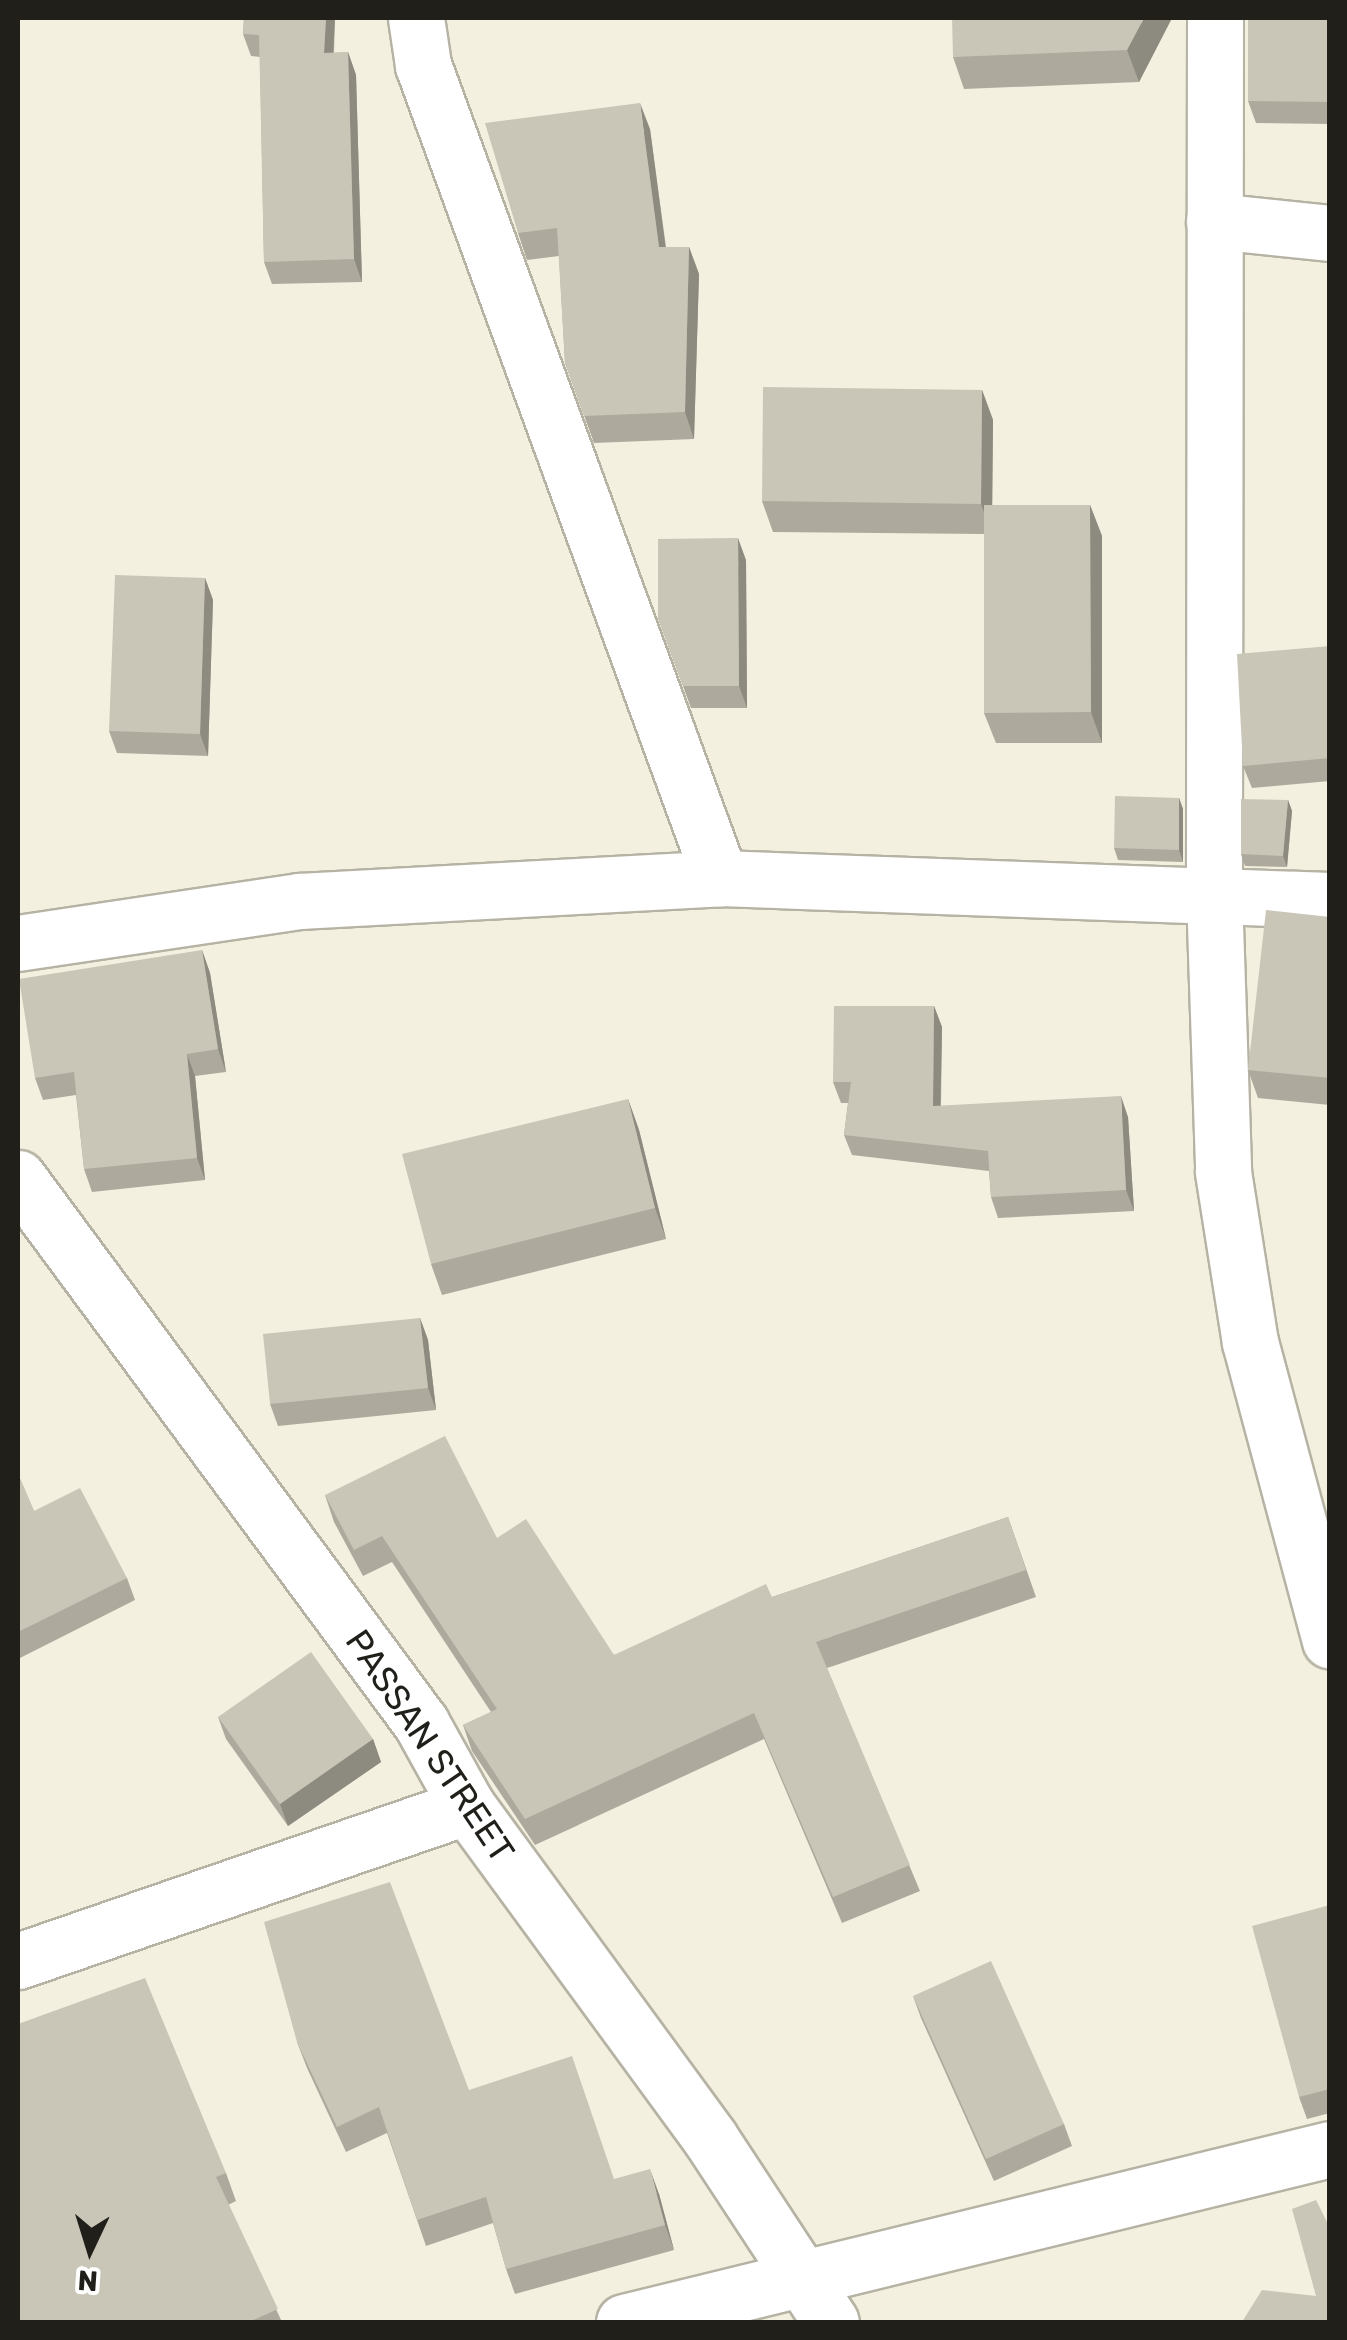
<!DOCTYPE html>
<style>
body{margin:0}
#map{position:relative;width:1347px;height:2340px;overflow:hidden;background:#f3f0e0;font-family:Rubik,sans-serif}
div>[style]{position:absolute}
.roads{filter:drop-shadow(2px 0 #b6b3a4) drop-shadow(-2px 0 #b6b3a4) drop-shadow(0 2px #b6b3a4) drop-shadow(0 -2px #b6b3a4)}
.minor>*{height:55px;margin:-27.5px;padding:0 27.5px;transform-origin:27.5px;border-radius:27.5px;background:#fff}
.wall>*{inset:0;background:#adaa9d}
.shaded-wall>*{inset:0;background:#8d8b80}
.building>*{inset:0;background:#c9c6b7}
span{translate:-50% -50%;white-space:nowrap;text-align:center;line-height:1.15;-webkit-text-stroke:8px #fff;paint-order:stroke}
.street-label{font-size:35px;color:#201f1a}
.frame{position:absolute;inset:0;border:20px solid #201f1a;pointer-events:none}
.north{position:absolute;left:40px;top:2200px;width:100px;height:100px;-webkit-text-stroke:8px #fff;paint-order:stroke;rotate:184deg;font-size:28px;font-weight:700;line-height:40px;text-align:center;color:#201f1a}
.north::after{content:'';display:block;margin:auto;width:35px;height:45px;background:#201f1a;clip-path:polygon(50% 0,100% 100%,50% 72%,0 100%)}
</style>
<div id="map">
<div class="roads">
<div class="minor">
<div style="left:416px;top:18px;width:48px;rotate:81.5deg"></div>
<div style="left:423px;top:65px;width:866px;rotate:69.93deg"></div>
<div style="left:1215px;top:18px;width:876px;rotate:90.07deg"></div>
<div style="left:1214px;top:894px;width:278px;rotate:88.1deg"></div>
<div style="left:1223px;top:1172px;width:172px;rotate:81deg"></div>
<div style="left:1250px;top:1342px;width:309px;rotate:75deg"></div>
<div style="left:1214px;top:221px;width:117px;rotate:5.9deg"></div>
<div style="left:18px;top:943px;width:284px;rotate:-8.5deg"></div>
<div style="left:299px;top:901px;width:422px;rotate:-3.1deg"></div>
<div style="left:720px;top:878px;width:610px;rotate:2.07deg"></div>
<div style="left:18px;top:1178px;width:678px;rotate:53.52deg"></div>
<div style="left:421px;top:1723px;width:95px;rotate:61deg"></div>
<div style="left:467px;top:1806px;width:411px;rotate:53.8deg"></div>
<div style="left:710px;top:2138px;width:220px;rotate:56.7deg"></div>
<div style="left:18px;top:1961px;width:475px;rotate:-19deg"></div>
<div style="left:624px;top:2322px;width:727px;rotate:-13.77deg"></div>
</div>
</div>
<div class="wall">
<div style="clip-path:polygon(244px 18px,335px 18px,334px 53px,348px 52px,356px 75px,362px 282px,272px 284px,264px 262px,260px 57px,251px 56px,243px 34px)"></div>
<div style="clip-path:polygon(1172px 18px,1139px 82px,964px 89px,953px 57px)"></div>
<div style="clip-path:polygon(1330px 18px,1330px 124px,1256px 123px,1248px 101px)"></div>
<div style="clip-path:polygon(650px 129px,666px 247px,689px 247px,699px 274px,694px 439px,594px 443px,565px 363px,559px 256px,527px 260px,518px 233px)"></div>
<div style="clip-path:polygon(982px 390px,993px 420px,992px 505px,1090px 505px,1102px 536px,1102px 743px,996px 743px,984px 713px,984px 534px,773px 532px,762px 501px)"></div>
<div style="clip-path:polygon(746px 560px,747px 708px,691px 708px,658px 618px)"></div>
<div style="clip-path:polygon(205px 578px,213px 600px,208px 756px,117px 753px,109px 731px)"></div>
<div style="clip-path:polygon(1330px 646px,1330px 781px,1252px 788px,1243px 766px)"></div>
<div style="clip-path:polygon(1179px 798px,1183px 809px,1183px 862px,1118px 860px,1114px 848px)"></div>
<div style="clip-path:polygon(1288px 800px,1292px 811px,1287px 867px,1245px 866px,1241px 854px)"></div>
<div style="clip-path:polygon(1330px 917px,1330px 1105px,1258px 1098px,1248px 1070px)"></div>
<div style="clip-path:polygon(202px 950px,210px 973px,226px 1072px,195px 1076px,205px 1180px,92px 1192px,84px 1169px,76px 1095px,43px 1100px,35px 1078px)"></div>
<div style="clip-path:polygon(934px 1006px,942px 1027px,941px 1106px,1128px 1117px,1134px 1211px,998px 1218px,991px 1197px,989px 1171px,852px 1155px,844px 1135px,848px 1103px,841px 1103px,833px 1082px)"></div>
<div style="clip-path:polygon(628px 1099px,639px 1130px,666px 1239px,442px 1295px,431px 1264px)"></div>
<div style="clip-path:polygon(420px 1318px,428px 1340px,436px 1410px,278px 1426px,270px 1404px)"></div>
<div style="clip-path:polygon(18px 1474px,34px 1511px,127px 1578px,135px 1600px,18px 1659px)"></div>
<div style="clip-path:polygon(325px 1495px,497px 1538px,614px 1655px,772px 1597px,1008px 1517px,1036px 1597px,827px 1668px,920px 1891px,842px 1923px,764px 1739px,535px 1845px,472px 1751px,463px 1725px,491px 1712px,392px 1562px,363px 1576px,334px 1522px)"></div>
<div style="clip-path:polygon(218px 1717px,373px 1739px,381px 1762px,288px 1826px,226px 1739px)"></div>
<div style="clip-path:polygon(1330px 1905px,1330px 2113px,1307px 2119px,1299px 2097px)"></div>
<div style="clip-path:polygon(913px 1996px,1064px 2124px,1072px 2146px,994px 2181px,921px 2018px)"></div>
<div style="clip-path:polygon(18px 2024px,226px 2173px,236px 2201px,228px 2205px,282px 2322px,18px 2322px)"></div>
<div style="clip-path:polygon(297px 2042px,469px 2090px,614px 2179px,659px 2194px,674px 2250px,515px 2294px,506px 2269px,493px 2223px,426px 2246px,387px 2133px,346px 2152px,307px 2068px)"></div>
</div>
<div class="shaded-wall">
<div style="clip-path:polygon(326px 18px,335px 18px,332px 75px,324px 53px)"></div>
<div style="clip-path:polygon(1144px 18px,1172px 18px,1139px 82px,1127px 50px)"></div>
<div style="clip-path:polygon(348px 52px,356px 75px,362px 282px,354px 259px)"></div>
<div style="clip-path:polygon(640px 103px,650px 129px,669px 274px,659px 247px)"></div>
<div style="clip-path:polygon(689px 247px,699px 274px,694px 439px,685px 412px)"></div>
<div style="clip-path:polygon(982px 390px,993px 420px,992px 534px,981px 504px)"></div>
<div style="clip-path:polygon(1090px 505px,1102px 536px,1102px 743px,1091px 712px)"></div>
<div style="clip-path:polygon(738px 538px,746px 560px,747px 708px,739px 686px)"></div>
<div style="clip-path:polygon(205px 578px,213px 600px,208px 756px,200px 734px)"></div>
<div style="clip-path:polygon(1179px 798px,1183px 809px,1183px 862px,1179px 850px)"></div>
<div style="clip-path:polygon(1288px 800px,1292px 811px,1287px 867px,1283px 856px)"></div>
<div style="clip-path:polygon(202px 950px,210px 973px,226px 1072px,218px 1049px)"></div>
<div style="clip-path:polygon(934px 1006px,942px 1027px,940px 1127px,933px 1106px)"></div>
<div style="clip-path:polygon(187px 1054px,195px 1076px,205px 1180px,197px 1158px)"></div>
<div style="clip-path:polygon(1121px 1096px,1128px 1117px,1134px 1211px,1126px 1190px)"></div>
<div style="clip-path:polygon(628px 1099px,639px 1130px,666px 1239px,655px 1208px)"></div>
<div style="clip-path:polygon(420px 1318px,428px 1340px,436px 1410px,428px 1388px)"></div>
<div style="clip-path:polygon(373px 1739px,381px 1762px,288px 1826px,280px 1804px)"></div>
<div style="clip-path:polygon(650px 2169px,659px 2194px,674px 2250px,665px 2225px)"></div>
</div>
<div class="building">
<div style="clip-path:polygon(244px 18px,326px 18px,324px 53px,348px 52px,354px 259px,264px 262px,259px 35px,243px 34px)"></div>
<div style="clip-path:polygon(952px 18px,1144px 18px,1127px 50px,953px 57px)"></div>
<div style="clip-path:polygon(1248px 18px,1330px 18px,1330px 102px,1248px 101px)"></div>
<div style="clip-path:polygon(640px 103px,659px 247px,689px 247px,685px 412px,584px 416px,565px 363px,557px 228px,518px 233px,485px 123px)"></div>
<div style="clip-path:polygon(763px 387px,982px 390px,981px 504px,762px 501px)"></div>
<div style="clip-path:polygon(984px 505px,1090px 505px,1091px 712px,984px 713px)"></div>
<div style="clip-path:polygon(738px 538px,739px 686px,683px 686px,658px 618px,658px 539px)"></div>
<div style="clip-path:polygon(115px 575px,205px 578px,200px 734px,109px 731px)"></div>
<div style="clip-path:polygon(1330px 646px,1330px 758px,1243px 766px,1237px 654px)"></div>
<div style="clip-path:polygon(1115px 796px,1179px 798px,1179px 850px,1114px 848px)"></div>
<div style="clip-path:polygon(1241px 799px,1288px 800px,1283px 856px,1241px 854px)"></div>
<div style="clip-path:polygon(1266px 910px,1330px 917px,1330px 1078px,1248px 1070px)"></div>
<div style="clip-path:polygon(202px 950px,218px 1049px,187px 1054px,197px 1158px,84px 1169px,74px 1072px,35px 1078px,19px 979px)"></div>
<div style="clip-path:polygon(834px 1006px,934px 1006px,933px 1106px,1121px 1096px,1126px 1190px,991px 1197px,988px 1151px,844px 1135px,851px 1082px,833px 1082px)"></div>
<div style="clip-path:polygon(628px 1099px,655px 1208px,431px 1264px,402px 1154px)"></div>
<div style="clip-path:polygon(420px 1318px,428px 1388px,270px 1404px,263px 1334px)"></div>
<div style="clip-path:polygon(445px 1436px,497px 1538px,526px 1519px,614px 1655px,766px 1584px,772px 1597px,1008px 1517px,1026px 1570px,816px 1642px,910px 1865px,833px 1897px,754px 1713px,525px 1819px,463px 1725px,497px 1709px,382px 1536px,354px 1550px,325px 1495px)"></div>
<div style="clip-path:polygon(18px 1474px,34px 1511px,80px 1488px,127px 1578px,18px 1632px)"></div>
<div style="clip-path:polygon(311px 1652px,373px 1739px,280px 1804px,218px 1717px)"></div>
<div style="clip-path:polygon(390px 1882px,469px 2090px,572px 2056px,614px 2179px,650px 2169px,665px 2225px,506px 2269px,486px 2197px,417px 2220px,379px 2107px,337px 2127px,297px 2042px,264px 1922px)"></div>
<div style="clip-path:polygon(1330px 1905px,1330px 2089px,1299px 2097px,1252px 1926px)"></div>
<div style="clip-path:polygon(991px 1961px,1064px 2124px,986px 2159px,913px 1996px)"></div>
<div style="clip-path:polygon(145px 1978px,226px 2173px,216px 2177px,278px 2309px,249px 2322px,18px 2322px,18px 2024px)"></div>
<div style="clip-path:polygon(1316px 2200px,1330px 2228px,1330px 2322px,1242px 2322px,1262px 2290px,1316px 2296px,1292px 2209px)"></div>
</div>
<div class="street-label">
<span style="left:430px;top:1746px;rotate:56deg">PASSAN STREET</span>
</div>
<div class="frame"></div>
<div class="north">N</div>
</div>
